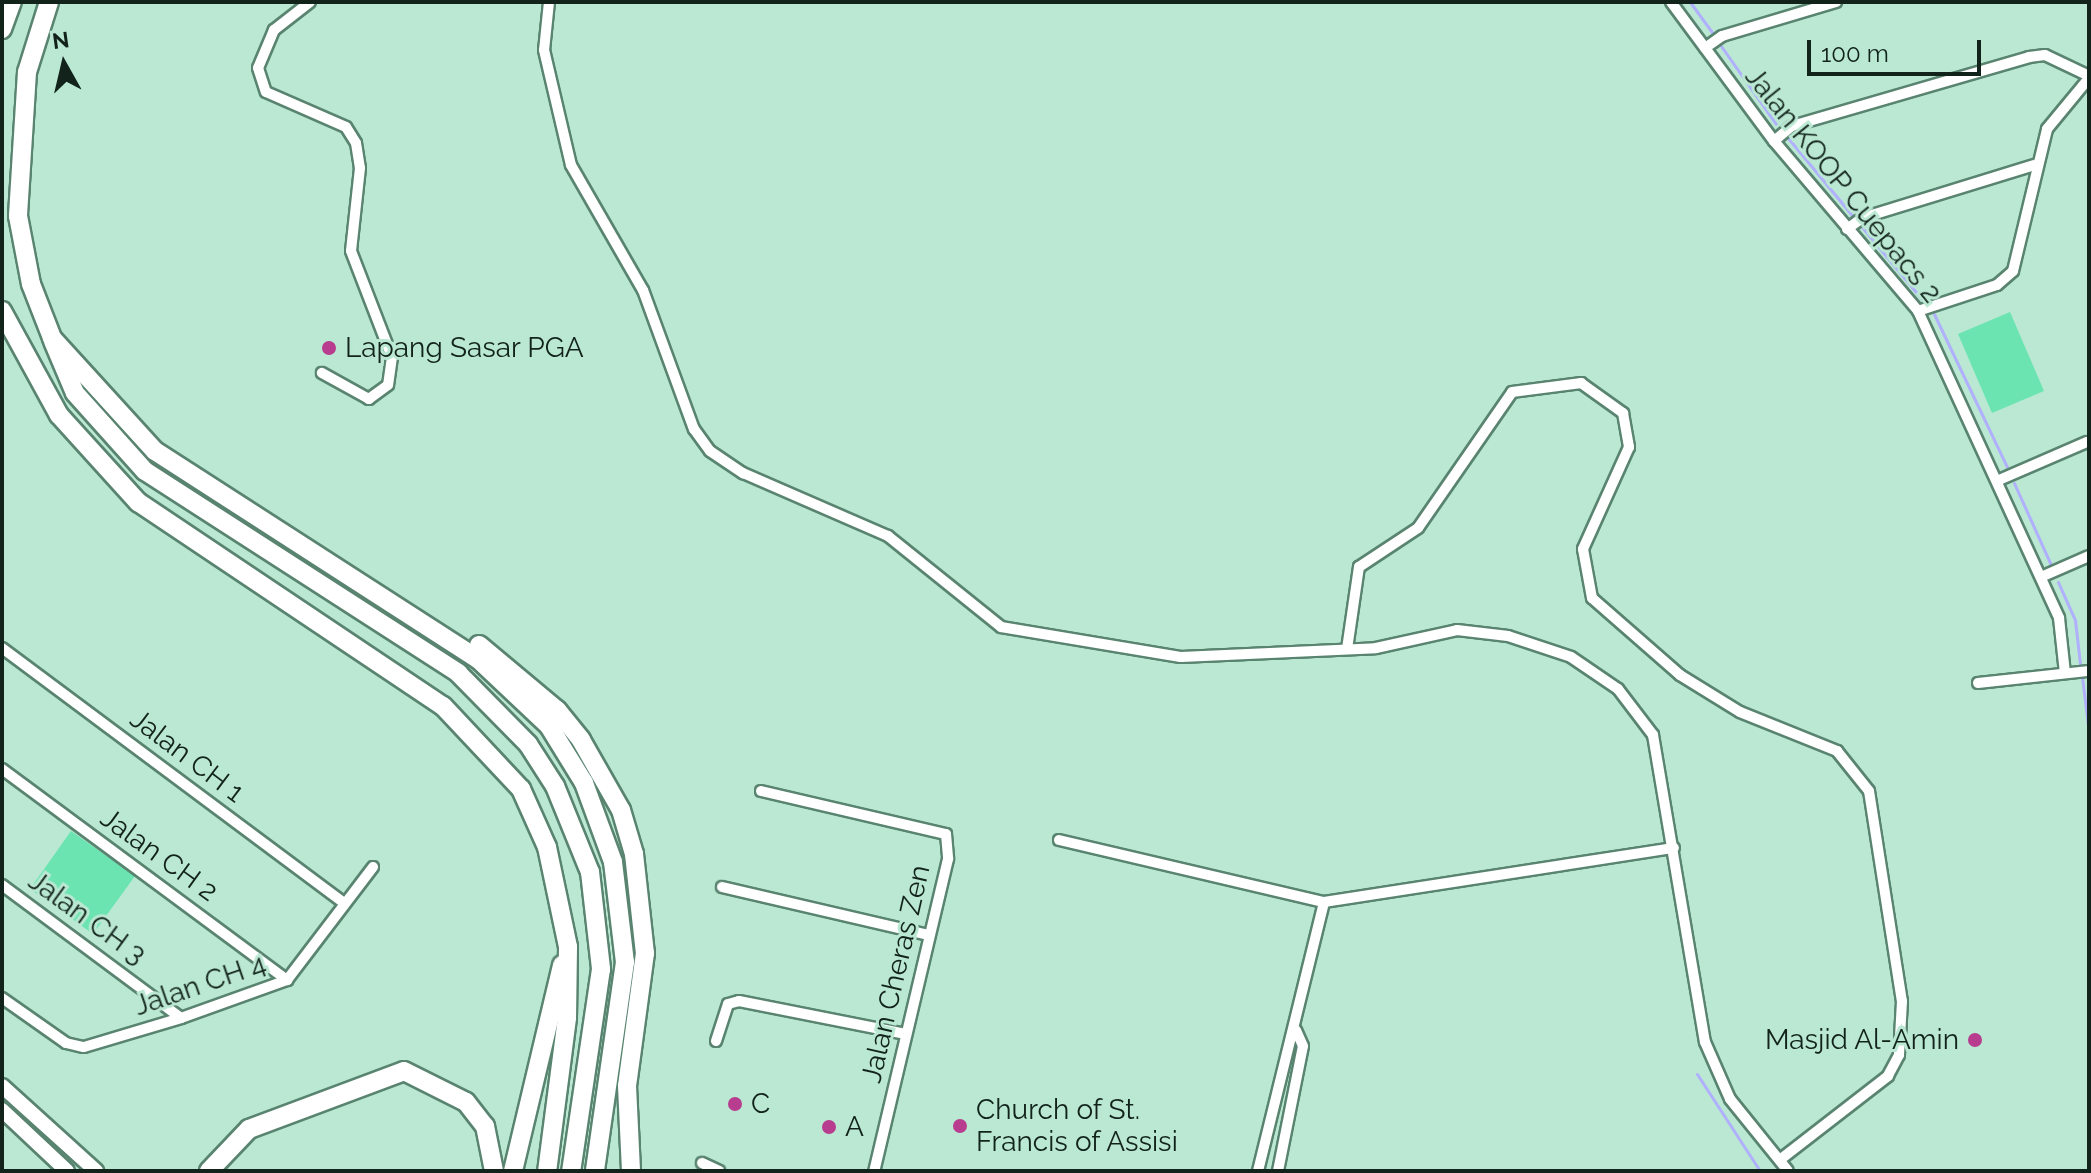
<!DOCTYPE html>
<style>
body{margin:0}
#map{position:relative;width:2091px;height:1173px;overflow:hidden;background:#bae8d2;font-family:Raleway,sans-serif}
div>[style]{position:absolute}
.green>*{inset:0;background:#6be4b2}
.stream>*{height:3px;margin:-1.5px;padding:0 1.5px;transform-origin:1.5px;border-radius:1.5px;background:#b0b0fe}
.roads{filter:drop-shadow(2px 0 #598470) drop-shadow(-2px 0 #598470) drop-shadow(0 2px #598470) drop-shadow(0 -2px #598470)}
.street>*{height:10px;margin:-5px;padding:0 5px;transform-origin:5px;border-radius:5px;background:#fff}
.secondary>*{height:14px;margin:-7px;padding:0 7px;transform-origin:7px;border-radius:7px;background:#fff}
.highway>*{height:18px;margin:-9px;padding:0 9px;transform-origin:9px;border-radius:9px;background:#fff}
.dots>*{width:22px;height:22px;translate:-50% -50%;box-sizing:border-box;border:4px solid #bae8d2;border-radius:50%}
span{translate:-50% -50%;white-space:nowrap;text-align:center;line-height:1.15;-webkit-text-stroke:6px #bae8d2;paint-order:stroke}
.street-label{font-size:28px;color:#12231b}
.poi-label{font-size:28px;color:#12231b}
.left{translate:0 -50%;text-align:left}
.right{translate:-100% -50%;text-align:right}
.frame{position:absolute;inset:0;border:4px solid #12231b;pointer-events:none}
.north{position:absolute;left:24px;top:24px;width:80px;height:80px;-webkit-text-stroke:6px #bae8d2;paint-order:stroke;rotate:352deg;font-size:22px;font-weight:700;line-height:32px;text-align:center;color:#12231b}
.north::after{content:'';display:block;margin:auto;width:28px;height:36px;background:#12231b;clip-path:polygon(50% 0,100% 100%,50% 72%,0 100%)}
.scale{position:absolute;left:1807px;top:40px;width:174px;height:36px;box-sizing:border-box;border:4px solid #12231b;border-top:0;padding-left:10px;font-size:24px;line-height:28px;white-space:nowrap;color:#12231b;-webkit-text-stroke:6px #bae8d2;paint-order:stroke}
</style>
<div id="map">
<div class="green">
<div style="clip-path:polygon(2010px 312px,2044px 391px,1992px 413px,1958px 334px)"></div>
<div style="clip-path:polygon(71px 831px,135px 876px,93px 934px,30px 889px)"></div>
</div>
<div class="stream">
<div style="left:1690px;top:2px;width:41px;rotate:54deg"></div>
<div style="left:1721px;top:46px;width:95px;rotate:54.8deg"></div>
<div style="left:1788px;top:138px;width:100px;rotate:50.3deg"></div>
<div style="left:1862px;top:227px;width:99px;rotate:50.3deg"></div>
<div style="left:1934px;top:314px;width:170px;rotate:64.5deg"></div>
<div style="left:2014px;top:483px;width:90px;rotate:65.7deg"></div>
<div style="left:2058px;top:582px;width:42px;rotate:65.9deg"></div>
<div style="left:2075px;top:620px;width:44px;rotate:83.5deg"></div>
<div style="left:2082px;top:677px;width:56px;rotate:82.9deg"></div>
<div style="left:1697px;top:1074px;width:116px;rotate:57deg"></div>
</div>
<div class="roads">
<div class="street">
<div style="left:310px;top:2px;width:46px;rotate:142.1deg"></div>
<div style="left:274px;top:30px;width:41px;rotate:112.8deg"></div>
<div style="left:258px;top:68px;width:25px;rotate:72deg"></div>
<div style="left:266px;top:92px;width:87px;rotate:23.6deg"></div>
<div style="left:346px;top:127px;width:19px;rotate:58deg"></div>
<div style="left:356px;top:143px;width:25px;rotate:81deg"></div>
<div style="left:360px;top:168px;width:83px;rotate:96.2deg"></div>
<div style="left:351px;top:251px;width:114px;rotate:68.9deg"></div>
<div style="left:392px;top:357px;width:28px;rotate:98deg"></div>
<div style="left:388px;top:385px;width:24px;rotate:144deg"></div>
<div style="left:369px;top:399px;width:54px;rotate:-151deg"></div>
<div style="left:549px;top:2px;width:48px;rotate:95.9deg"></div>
<div style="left:544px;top:50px;width:118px;rotate:76.8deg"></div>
<div style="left:571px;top:165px;width:144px;rotate:60.1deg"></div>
<div style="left:643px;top:290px;width:148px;rotate:69.9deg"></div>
<div style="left:694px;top:429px;width:27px;rotate:54deg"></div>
<div style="left:710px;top:451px;width:40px;rotate:34deg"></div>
<div style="left:743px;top:473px;width:158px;rotate:23.5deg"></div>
<div style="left:888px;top:536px;width:145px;rotate:38.8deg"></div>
<div style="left:1001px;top:627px;width:182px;rotate:9.5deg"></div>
<div style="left:1181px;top:657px;width:195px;rotate:-2.6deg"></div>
<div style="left:1376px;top:648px;width:83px;rotate:-12.5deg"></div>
<div style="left:1457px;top:630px;width:51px;rotate:6.7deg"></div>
<div style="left:1508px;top:636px;width:66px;rotate:18.4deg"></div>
<div style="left:1571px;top:657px;width:57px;rotate:34.2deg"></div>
<div style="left:1618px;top:689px;width:58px;rotate:52.7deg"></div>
<div style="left:1653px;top:735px;width:311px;rotate:80.4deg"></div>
<div style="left:1705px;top:1042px;width:62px;rotate:66.3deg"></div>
<div style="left:1730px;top:1099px;width:92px;rotate:51.1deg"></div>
<div style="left:1671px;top:2px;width:173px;rotate:53.5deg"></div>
<div style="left:1774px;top:141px;width:223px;rotate:49.7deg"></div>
<div style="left:1918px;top:311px;width:338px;rotate:65.3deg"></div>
<div style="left:2059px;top:618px;width:55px;rotate:83.8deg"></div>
<div style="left:1705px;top:48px;width:21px;rotate:-35deg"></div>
<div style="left:1722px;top:36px;width:119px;rotate:-16.6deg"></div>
<div style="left:1774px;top:141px;width:23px;rotate:-40deg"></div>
<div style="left:1792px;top:126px;width:247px;rotate:-16.2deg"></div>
<div style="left:2029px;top:57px;width:16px;rotate:-7deg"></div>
<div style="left:2045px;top:55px;width:49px;rotate:25.5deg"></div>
<div style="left:1847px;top:229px;width:19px;rotate:-36deg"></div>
<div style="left:1862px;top:218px;width:180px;rotate:-17.1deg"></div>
<div style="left:1918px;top:311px;width:83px;rotate:-18.2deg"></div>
<div style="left:1997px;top:285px;width:21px;rotate:-41deg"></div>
<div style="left:2013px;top:271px;width:146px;rotate:-76.5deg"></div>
<div style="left:2047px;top:129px;width:66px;rotate:-50.5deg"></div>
<div style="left:1999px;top:480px;width:96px;rotate:-23.4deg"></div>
<div style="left:2041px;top:577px;width:52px;rotate:-23.6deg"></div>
<div style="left:2px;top:648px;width:425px;rotate:36.7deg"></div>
<div style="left:1347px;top:649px;width:83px;rotate:-81.7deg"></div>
<div style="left:1359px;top:567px;width:71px;rotate:-33.5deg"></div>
<div style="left:1418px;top:528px;width:165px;rotate:-55.3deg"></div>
<div style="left:1512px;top:392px;width:70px;rotate:-7.4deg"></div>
<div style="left:1581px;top:383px;width:52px;rotate:35.5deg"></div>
<div style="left:1623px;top:413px;width:35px;rotate:80deg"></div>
<div style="left:1629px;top:447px;width:112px;rotate:114.3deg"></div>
<div style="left:1583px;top:549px;width:50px;rotate:79.6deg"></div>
<div style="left:1592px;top:598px;width:117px;rotate:41.2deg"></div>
<div style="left:1680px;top:675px;width:70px;rotate:31.7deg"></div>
<div style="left:1740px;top:712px;width:105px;rotate:21.9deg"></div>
<div style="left:1837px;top:751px;width:51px;rotate:51.3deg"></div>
<div style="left:1869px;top:791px;width:213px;rotate:81.1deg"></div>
<div style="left:1902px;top:1001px;width:54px;rotate:93.2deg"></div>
<div style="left:1899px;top:1055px;width:24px;rotate:118deg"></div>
<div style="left:1888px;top:1076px;width:135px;rotate:142.2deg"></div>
<div style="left:1978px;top:683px;width:112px;rotate:-6.2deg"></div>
<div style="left:2px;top:769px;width:355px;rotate:36.5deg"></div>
<div style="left:761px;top:791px;width:190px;rotate:13.1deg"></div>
<div style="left:946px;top:834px;width:25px;rotate:85deg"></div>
<div style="left:948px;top:859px;width:321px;rotate:103.3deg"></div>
<div style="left:1059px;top:840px;width:272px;rotate:13.2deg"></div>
<div style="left:1324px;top:902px;width:354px;rotate:-8.8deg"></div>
<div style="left:2px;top:885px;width:223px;rotate:36.6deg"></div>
<div style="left:722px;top:887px;width:212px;rotate:13.1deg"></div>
<div style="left:2px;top:998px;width:78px;rotate:35.1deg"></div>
<div style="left:66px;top:1043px;width:18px;rotate:13deg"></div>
<div style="left:84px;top:1047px;width:101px;rotate:-16.6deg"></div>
<div style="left:181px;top:1018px;width:113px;rotate:-19.7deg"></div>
<div style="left:287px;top:980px;width:142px;rotate:-52.7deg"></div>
<div style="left:716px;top:1041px;width:39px;rotate:-72deg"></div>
<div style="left:728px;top:1004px;width:11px;rotate:-15deg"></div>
<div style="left:739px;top:1001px;width:170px;rotate:11.2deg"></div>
<div style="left:702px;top:1163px;width:19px;rotate:25deg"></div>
<div style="left:1258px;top:1171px;width:277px;rotate:-76.2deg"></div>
<div style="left:1278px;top:1171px;width:127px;rotate:-78.7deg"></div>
<div style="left:1303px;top:1046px;width:17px;rotate:-114deg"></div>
</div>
<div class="secondary">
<div style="left:2px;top:1086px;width:127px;rotate:42.1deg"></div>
<div style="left:2px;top:1110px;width:89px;rotate:43.2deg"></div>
</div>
<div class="highway">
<div style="left:49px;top:2px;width:73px;rotate:107.4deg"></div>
<div style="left:27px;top:72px;width:144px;rotate:93.6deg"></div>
<div style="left:18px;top:216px;width:69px;rotate:79.2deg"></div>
<div style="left:31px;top:284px;width:58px;rotate:68.7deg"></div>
<div style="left:52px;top:338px;width:153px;rotate:47.7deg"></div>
<div style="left:155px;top:451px;width:384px;rotate:32.8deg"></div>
<div style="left:478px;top:659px;width:98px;rotate:43.3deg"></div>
<div style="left:549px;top:726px;width:67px;rotate:58.4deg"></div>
<div style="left:584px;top:783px;width:84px;rotate:69.8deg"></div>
<div style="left:613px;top:862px;width:101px;rotate:83.2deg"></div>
<div style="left:625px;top:962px;width:211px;rotate:98.2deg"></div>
<div style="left:2px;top:29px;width:29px;rotate:-70deg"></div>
<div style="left:2px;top:311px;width:119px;rotate:61.3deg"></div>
<div style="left:59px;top:415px;width:118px;rotate:47.8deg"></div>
<div style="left:138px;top:502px;width:367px;rotate:33.8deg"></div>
<div style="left:443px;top:706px;width:114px;rotate:46.8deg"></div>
<div style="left:521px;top:789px;width:64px;rotate:65.9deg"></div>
<div style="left:547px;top:847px;width:102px;rotate:78.1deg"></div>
<div style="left:568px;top:947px;width:71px;rotate:90.8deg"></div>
<div style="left:567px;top:1018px;width:154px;rotate:97.4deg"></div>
<div style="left:53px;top:341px;width:56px;rotate:67.1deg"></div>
<div style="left:75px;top:393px;width:105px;rotate:48.1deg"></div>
<div style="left:145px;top:471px;width:373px;rotate:32.8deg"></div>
<div style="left:458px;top:673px;width:100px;rotate:45.4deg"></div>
<div style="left:528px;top:744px;width:50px;rotate:57.3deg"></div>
<div style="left:555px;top:786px;width:93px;rotate:67.9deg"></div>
<div style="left:590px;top:872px;width:98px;rotate:83.5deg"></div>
<div style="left:601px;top:969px;width:204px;rotate:98.4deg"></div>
<div style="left:479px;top:645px;width:102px;rotate:39.8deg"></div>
<div style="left:557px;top:710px;width:38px;rotate:51deg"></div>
<div style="left:581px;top:740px;width:81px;rotate:60.3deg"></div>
<div style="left:621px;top:810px;width:46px;rotate:73.5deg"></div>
<div style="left:634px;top:854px;width:100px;rotate:83.7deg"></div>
<div style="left:645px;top:953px;width:134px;rotate:97.7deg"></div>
<div style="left:627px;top:1086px;width:85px;rotate:87.3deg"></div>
<div style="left:209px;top:1171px;width:58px;rotate:-46.4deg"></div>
<div style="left:249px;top:1129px;width:165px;rotate:-20.5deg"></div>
<div style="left:404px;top:1071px;width:69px;rotate:26.6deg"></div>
<div style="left:466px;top:1102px;width:31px;rotate:52deg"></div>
<div style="left:485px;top:1126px;width:46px;rotate:78.7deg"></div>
<div style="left:513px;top:1171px;width:212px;rotate:-76.6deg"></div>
</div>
</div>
<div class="dots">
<div style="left:329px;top:348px;background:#b83d8f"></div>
<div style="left:1975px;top:1040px;background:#b83d8f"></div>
<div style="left:735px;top:1104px;background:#b83d8f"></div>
<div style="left:960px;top:1126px;background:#b83d8f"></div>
<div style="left:829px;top:1127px;background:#b83d8f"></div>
</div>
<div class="street-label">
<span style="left:1843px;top:185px;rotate:51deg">Jalan KOOP Cuepacs 2</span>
<span style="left:187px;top:756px;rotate:37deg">Jalan CH 1</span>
<span style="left:159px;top:855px;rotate:36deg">Jalan CH 2</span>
<span style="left:87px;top:918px;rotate:36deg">Jalan CH 3</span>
<span style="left:896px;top:974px;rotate:-77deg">Jalan Cheras Zen</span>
<span style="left:200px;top:985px;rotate:-19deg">Jalan CH 4</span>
</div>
<div class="poi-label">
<span class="left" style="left:345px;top:348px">Lapang Sasar PGA</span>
<span class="right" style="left:1959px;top:1040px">Masjid Al-Amin</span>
<span class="left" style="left:751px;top:1104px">C</span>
<span class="left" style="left:976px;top:1126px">Church of St.<br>Francis of Assisi</span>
<span class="left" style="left:845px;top:1127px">A</span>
</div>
<div class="frame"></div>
<div class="north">N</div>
<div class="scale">100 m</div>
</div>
